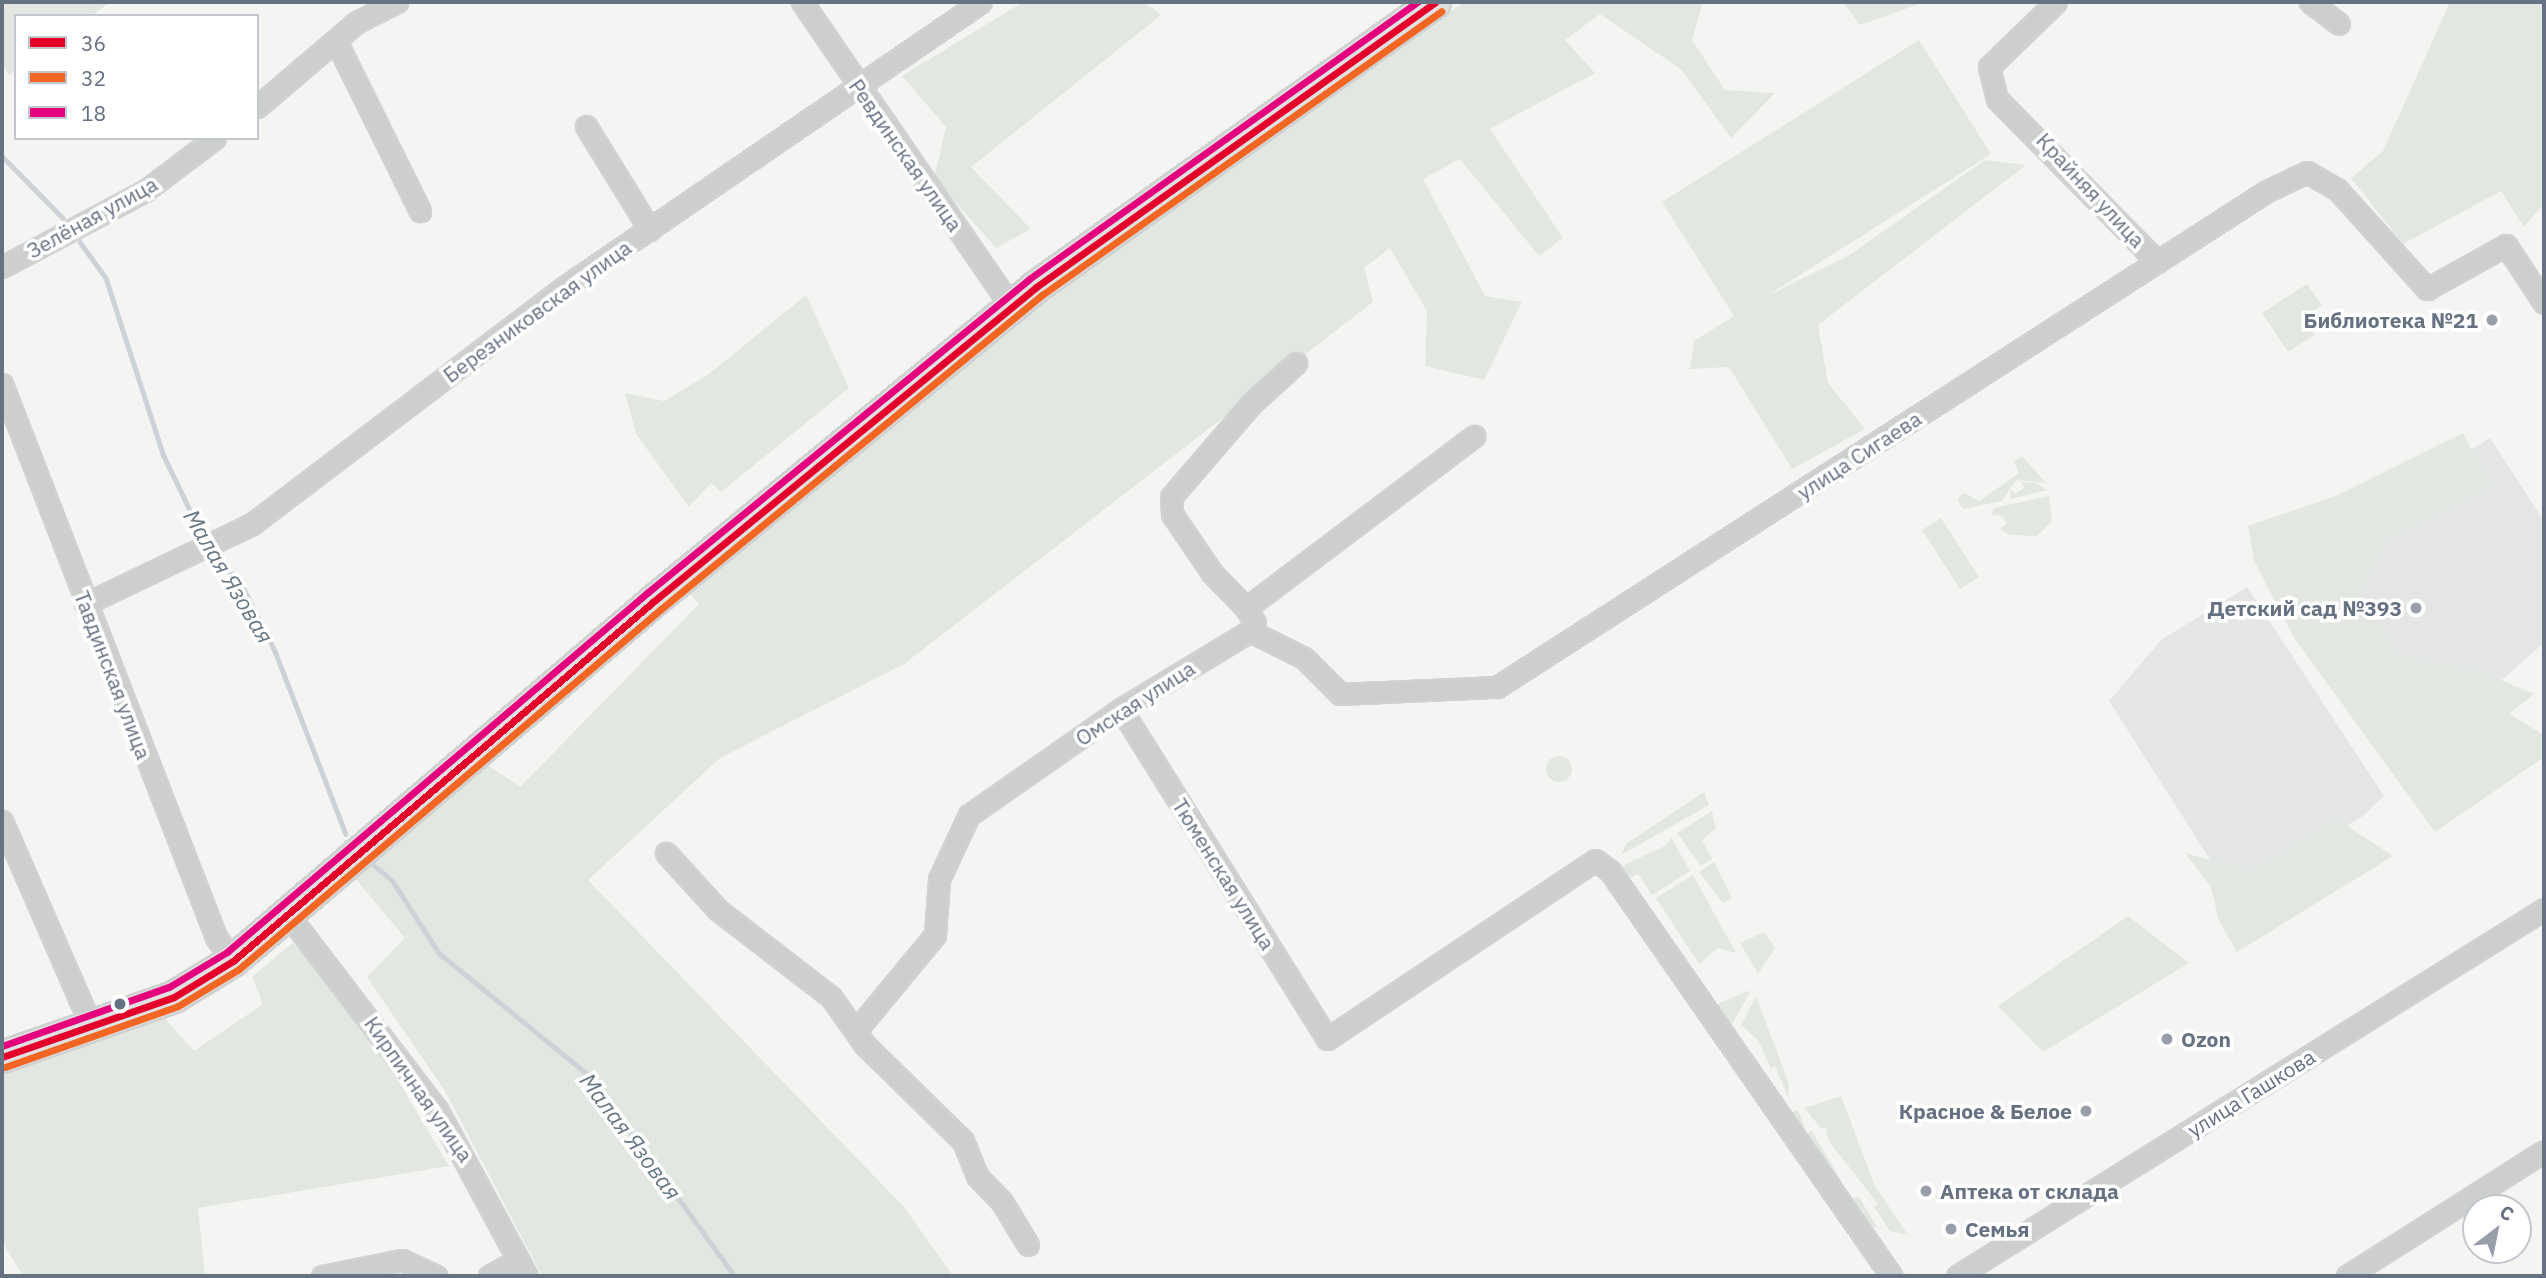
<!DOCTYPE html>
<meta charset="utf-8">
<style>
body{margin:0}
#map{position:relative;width:2546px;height:1278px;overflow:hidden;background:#f4f5f3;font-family:"IBM Plex Sans",sans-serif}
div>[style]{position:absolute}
.built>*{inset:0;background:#e4e6e6}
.green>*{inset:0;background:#e3e7e1}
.round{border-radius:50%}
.stream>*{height:4.5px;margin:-2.25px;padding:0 2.25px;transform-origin:2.25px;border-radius:2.25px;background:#ccd2d6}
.roads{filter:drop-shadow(2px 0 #d0d1d1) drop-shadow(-2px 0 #d0d1d1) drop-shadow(0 2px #d0d1d1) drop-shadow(0 -2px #d0d1d1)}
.street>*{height:19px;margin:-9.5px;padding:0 9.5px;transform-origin:9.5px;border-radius:9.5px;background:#cdcece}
.primary>*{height:30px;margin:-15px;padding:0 15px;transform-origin:15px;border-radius:15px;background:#e0e1e1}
.bus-1>*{height:7px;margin:-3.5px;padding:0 3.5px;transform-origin:3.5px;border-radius:3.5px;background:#e4002b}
.bus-2>*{height:7px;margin:-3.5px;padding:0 3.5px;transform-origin:3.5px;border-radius:3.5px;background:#f26522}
.bus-3>*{height:7px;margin:-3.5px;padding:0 3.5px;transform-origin:3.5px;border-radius:3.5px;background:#e5007d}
.dots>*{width:19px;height:19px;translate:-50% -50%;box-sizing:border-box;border:4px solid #fff;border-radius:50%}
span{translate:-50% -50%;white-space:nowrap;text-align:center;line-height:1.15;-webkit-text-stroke:7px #fff;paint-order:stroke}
.street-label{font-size:21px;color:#667182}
.poi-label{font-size:21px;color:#667182;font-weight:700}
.right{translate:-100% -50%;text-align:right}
.left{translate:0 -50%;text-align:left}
.water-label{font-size:23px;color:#677885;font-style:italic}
.frame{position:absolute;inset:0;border:4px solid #667182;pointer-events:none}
.legend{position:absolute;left:14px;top:14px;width:245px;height:126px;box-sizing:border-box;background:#fff;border:2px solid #c2c6cd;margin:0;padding:9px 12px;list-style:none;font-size:21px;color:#667182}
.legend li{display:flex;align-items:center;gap:14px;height:35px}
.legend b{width:35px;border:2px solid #c2c6cd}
.north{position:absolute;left:2462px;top:1194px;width:70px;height:70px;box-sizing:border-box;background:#fff;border:2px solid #c2c6cd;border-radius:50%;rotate:32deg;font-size:19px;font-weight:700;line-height:28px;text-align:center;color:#667182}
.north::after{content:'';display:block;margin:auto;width:24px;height:32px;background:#989faa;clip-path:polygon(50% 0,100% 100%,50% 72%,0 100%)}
</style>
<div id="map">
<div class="built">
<div style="clip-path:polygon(2490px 438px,2544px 521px,2544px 643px,2393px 775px,2267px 574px)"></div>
<div style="clip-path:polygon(2247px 587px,2384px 796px,2363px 816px,2232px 894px,2109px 701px,2161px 640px)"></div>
</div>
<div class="green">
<div style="clip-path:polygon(2px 2px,110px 2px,91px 16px,16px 16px,16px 70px,9px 75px,2px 63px)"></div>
<div style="clip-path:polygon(1023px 2px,1144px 2px,1161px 15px,971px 167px,1031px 229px,996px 248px,934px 178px,946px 127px,902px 76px)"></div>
<div style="clip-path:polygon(1464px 2px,1703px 2px,1692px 40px,1725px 90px,1775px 93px,1731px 138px,1682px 70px,1600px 14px,1565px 40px,1595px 73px,1490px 129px,1563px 238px,1539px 256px,1460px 159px,1423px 179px,1485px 296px,1522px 302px,1484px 380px,1425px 366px,1427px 311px,1390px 248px,1364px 268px,1373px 302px,904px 664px,720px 758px,588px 880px,904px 1207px,953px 1276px,542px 1276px,445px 1091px,367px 977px,405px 938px,355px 878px,479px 759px,520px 787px,699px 604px,684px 587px,1021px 314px)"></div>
<div style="clip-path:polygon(1843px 2px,1925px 2px,1860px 25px)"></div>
<div style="clip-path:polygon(2450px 2px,2544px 2px,2544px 204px,2524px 227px,2501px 191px,2403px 244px,2351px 178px,2383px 151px)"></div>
<div style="clip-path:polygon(1919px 40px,1991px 154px,1767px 296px,1848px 256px,1985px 160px,2026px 165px,1818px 325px,1828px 383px,1865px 429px,1792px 469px,1729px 367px,1690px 369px,1694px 341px,1734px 316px,1662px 202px)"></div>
<div style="clip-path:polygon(2307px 284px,2322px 305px,2303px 318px,2315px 335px,2288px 352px,2262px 313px)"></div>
<div style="clip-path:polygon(806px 295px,849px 388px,721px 492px,711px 483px,689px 507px,636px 434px,625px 393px,664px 401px,709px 374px)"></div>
<div style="clip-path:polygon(2463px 433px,2490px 487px,2388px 536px,2360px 593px,2397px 656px,2482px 672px,2534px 694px,2509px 714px,2544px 735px,2544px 757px,2435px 832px,2295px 639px,2254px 561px,2248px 526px,2336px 496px)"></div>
<div style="clip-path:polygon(2022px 456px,2046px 483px,2016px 480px,2002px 501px,1963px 509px,1957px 499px,1964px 493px,1979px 501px,2019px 473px,2014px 462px)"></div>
<div style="clip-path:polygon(2021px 482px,2036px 483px,2047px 490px,2010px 499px,2011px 489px,2015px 494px,2024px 488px)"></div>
<div style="clip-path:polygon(2049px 496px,2052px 521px,2037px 536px,2010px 535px,2000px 529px,2007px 523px,2002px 516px,1991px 515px,1994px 508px)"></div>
<div style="clip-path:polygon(1941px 518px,1979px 577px,1960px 589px,1922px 530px)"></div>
<div class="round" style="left:1546px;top:756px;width:26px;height:26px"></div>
<div style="clip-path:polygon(1704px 792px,1709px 805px,1621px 855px,1627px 843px)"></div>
<div style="clip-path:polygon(1712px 811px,1716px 829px,1702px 840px,1712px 859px,1701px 866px,1677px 833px)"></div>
<div style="clip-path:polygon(2337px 819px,2393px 856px,2237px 952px,2219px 921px,2211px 887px,2185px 853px,2252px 872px)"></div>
<div style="clip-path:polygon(1671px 837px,1690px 871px,1652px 895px,1638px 874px,1630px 878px,1622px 866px,1667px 845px)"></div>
<div style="clip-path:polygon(1714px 862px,1732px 898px,1723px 903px,1699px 872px)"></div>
<div style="clip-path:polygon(1693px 875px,1736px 953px,1718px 948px,1699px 964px,1656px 898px)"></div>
<div style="clip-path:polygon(2128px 916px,2189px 963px,2043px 1052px,1998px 1006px)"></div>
<div style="clip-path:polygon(1764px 932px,1775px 948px,1758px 974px,1740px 943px)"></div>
<div style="clip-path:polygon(292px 943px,315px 959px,360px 1017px,449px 1166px,198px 1208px,205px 1276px,23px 1276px,2px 1241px,2px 1074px,158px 1011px,194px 1051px,263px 1004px,252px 977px)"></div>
<div style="clip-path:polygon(1747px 991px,1750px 992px,1731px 1026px,1716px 1005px)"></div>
<div style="clip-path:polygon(1756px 996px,1789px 1084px,1788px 1097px,1775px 1066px,1771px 1069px,1758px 1040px,1741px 1025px)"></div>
<div style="clip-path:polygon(1841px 1096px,1875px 1186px,1908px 1235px,1890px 1231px,1874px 1207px,1878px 1204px,1828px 1140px,1826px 1127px,1821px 1129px,1805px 1108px)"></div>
<div style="clip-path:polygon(1798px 1110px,1807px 1133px,1812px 1131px,1852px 1199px,1858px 1196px,1878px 1228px,1863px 1224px,1788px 1114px)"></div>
</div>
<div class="stream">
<div style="left:2px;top:156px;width:87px;rotate:45.5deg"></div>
<div style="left:80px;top:242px;width:44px;rotate:54.2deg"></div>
<div style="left:106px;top:278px;width:187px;rotate:72deg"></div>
<div style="left:164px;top:456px;width:92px;rotate:64.3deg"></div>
<div style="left:211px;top:549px;width:50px;rotate:49.9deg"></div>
<div style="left:243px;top:587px;width:72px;rotate:63.4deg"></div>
<div style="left:275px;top:651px;width:196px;rotate:68.8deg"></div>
<div style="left:369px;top:861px;width:30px;rotate:40deg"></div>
<div style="left:392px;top:880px;width:87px;rotate:57.2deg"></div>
<div style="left:439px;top:953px;width:195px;rotate:39.2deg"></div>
<div style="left:590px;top:1076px;width:247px;rotate:54.1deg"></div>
</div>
<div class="roads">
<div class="street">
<div style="left:802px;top:2px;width:370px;rotate:55.5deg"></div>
<div style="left:2056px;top:2px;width:93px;rotate:135.9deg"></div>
<div style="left:1989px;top:67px;width:33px;rotate:76deg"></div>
<div style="left:1997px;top:99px;width:229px;rotate:45.4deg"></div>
<div style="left:2310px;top:2px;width:36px;rotate:37deg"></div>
<div style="left:336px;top:41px;width:190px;rotate:63.7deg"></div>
<div style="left:257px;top:107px;width:131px;rotate:-40.4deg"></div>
<div style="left:357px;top:22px;width:45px;rotate:-26.6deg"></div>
<div style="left:586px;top:126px;width:122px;rotate:58.4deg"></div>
<div style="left:2px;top:267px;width:163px;rotate:-28.1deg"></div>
<div style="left:146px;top:190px;width:86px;rotate:-37deg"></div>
<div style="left:2px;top:384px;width:593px;rotate:68.84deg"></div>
<div style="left:216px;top:937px;width:29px;rotate:55deg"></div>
<div style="left:85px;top:604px;width:185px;rotate:-25.6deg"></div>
<div style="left:252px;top:524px;width:390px;rotate:-37.2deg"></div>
<div style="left:563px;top:288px;width:506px;rotate:-34.38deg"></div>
<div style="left:1246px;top:608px;width:49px;rotate:-134.2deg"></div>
<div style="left:1212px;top:573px;width:71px;rotate:-124.1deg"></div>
<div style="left:1172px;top:514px;width:17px;rotate:-93deg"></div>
<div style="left:1171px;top:497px;width:123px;rotate:-49.3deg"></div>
<div style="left:1251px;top:404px;width:61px;rotate:-42.3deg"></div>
<div style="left:1250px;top:631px;width:60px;rotate:26.6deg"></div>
<div style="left:1304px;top:658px;width:51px;rotate:45deg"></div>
<div style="left:1340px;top:694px;width:157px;rotate:-2.6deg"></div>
<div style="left:1497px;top:687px;width:916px;rotate:-32.79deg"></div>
<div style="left:2267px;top:191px;width:44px;rotate:-25.4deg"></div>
<div style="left:2307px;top:172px;width:34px;rotate:30deg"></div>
<div style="left:2337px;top:189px;width:135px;rotate:48deg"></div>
<div style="left:2427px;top:289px;width:90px;rotate:-29.1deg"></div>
<div style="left:2506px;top:245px;width:69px;rotate:56.8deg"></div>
<div style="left:1121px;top:709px;width:389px;rotate:58deg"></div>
<div style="left:1327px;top:1039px;width:322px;rotate:-33.7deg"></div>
<div style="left:1595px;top:860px;width:19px;rotate:36deg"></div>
<div style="left:1610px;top:871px;width:494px;rotate:55.2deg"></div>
<div style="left:2px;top:821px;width:228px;rotate:66.5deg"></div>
<div style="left:666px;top:853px;width:77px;rotate:47.6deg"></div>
<div style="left:718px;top:910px;width:143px;rotate:37.6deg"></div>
<div style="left:831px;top:997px;width:59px;rotate:54.7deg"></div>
<div style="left:865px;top:1045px;width:137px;rotate:44.4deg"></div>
<div style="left:963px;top:1141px;width:38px;rotate:68deg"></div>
<div style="left:977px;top:1176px;width:36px;rotate:46deg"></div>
<div style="left:1002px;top:1202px;width:50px;rotate:58.8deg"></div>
<div style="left:289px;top:916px;width:245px;rotate:52.6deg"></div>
<div style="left:438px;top:1111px;width:187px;rotate:61.7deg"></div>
<div style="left:858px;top:1028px;width:121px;rotate:-50.4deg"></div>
<div style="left:935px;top:935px;width:56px;rotate:-85.9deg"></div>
<div style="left:939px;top:879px;width:71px;rotate:-64.9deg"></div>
<div style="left:969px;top:815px;width:185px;rotate:-34.9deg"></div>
<div style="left:1121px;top:709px;width:151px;rotate:-31.2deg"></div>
<div style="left:1250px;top:631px;width:9px;rotate:-58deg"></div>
<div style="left:1255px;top:623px;width:17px;rotate:-121deg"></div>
<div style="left:1246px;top:608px;width:286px;rotate:-37deg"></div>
<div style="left:322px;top:1276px;width:82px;rotate:-11.3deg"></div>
<div style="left:402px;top:1260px;width:38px;rotate:25deg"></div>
<div style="left:489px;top:1276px;width:33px;rotate:-29deg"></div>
<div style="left:1957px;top:1276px;width:692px;rotate:-32.01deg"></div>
<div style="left:2347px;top:1276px;width:233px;rotate:-32.4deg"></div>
</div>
<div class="primary">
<div style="left:2px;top:1057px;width:182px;rotate:-19.2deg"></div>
<div style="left:174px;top:997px;width:69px;rotate:-31.4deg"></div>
<div style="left:233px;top:961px;width:554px;rotate:-40.53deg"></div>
<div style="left:654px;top:601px;width:494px;rotate:-39.4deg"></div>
<div style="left:1036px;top:287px;width:490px;rotate:-35.5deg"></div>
</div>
</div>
<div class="bus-1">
<div style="left:2px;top:1057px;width:182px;rotate:-19.2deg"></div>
<div style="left:174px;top:997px;width:69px;rotate:-31.4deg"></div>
<div style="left:233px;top:961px;width:554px;rotate:-40.53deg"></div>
<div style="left:654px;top:601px;width:494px;rotate:-39.4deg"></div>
<div style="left:1036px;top:287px;width:490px;rotate:-35.5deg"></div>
</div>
<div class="bus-2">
<div style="left:5px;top:1067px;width:183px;rotate:-19.4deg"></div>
<div style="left:178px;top:1006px;width:71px;rotate:-31.2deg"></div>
<div style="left:239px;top:969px;width:555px;rotate:-40.47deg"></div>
<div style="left:661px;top:609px;width:494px;rotate:-39.5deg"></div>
<div style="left:1042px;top:295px;width:490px;rotate:-35.4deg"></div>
</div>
<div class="bus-3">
<div style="left:2px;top:1046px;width:177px;rotate:-19.5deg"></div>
<div style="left:169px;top:987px;width:68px;rotate:-31.1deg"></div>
<div style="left:227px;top:952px;width:553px;rotate:-40.52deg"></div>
<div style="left:647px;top:593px;width:494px;rotate:-39.4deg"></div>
<div style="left:1029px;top:279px;width:477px;rotate:-35.5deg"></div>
</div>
<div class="dots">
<div style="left:2492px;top:320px;background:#989faa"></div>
<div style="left:2416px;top:608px;background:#989faa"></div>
<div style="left:120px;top:1004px;background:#667182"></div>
<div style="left:2167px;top:1039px;background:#989faa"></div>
<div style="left:2086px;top:1111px;background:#989faa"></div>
<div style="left:1926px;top:1191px;background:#989faa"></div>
<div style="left:1951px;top:1229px;background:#989faa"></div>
</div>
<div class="street-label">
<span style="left:906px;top:155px;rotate:55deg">Ревдинская улица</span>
<span style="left:2091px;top:190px;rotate:47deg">Крайняя улица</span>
<span style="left:92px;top:217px;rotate:-29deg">Зелёная улица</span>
<span style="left:537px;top:311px;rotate:-36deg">Березниковская улица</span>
<span style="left:1859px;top:455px;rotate:-33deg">улица Сигаева</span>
<span style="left:113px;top:675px;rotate:69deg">Тавдинская улица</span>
<span style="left:1135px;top:703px;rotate:-33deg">Омская улица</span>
<span style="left:1224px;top:874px;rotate:58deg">Тюменская улица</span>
<span style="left:419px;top:1089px;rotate:55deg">Кирпичная улица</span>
<span style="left:2251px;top:1093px;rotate:-32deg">улица Гашкова</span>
</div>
<div class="poi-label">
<span class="right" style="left:2478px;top:320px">Библиотека №21</span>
<span class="right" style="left:2402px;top:608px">Детский сад №393</span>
<span class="left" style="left:2181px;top:1039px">Ozon</span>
<span class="right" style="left:2072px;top:1111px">Красное &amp; Белое</span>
<span class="left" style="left:1940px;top:1191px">Аптека от склада</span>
<span class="left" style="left:1965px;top:1229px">Семья</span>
</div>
<div class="water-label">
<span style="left:229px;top:576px;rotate:59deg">Малая Язовая</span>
<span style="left:631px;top:1136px;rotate:53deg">Малая Язовая</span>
</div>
<div class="frame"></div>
<ul class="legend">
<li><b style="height:9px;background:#e4002b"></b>36</li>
<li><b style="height:9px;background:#f26522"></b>32</li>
<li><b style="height:9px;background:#e5007d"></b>18</li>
</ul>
<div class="north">С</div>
</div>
